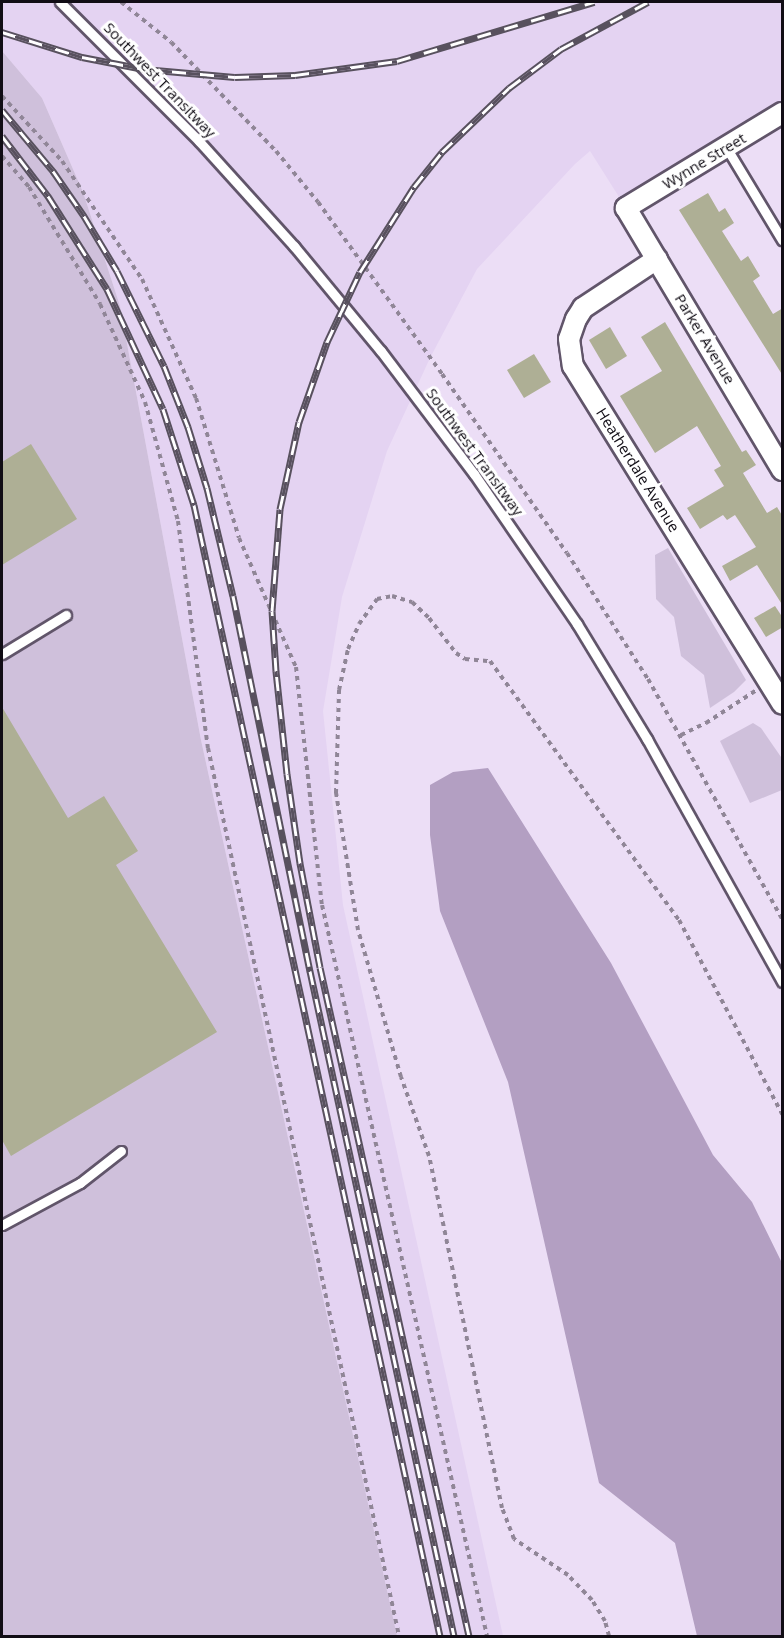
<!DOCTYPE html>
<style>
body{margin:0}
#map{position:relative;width:784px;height:1638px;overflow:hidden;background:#ecdef6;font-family:"Open Sans",sans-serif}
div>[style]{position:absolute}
.built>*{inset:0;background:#e4d3f2}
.green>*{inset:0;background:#cfc0db}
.water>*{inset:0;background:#b39fc2}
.building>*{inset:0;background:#aeaf95}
.path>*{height:4px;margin-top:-2px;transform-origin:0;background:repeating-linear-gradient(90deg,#908697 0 4.5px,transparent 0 9px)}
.roads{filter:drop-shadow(2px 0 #61556a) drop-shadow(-2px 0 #61556a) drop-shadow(0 2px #61556a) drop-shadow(0 -2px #61556a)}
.lane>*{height:9px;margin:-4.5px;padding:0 4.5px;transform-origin:4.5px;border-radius:4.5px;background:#fff}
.street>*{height:20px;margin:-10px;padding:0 10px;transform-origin:10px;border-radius:10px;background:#fff}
.rail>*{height:7px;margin-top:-3.5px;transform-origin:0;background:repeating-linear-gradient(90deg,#fff 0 14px,#58515e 0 28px);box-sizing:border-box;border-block:2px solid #58515e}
span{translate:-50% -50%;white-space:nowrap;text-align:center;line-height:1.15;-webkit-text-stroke:6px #fff;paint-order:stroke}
.street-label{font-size:15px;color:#110d15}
.frame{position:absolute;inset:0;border:3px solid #110d15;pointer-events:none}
</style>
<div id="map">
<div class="built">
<div style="clip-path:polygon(2px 2px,782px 2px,782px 113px,626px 208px,590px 151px,575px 164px,477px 269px,430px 358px,387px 451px,342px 597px,323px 711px,343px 905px,503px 1636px,397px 1636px,201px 740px,120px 306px,83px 192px,42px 98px,2px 51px)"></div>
</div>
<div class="green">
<div style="clip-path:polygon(2px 51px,42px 98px,83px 192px,120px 306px,201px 740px,397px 1636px,2px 1636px)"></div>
<div style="clip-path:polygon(668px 548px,746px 680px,734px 692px,710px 708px,704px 675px,681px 656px,674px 617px,656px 599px,655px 555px)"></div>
<div style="clip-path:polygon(753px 723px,761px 728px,781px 757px,782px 790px,750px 803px,720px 741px)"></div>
</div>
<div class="water">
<div style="clip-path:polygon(488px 768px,611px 963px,713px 1155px,752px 1202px,782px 1263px,782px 1636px,697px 1636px,675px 1543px,599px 1483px,508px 1082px,440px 911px,430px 835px,430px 785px,453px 772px)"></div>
</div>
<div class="building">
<div style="clip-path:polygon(708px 193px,719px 212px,725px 208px,734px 223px,722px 231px,741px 261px,748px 256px,760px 276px,753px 281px,773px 314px,783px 308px,783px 376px,679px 210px)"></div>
<div style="clip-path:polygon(665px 322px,742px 452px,746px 450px,756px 465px,743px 473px,767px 513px,777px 507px,783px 517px,783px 606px,757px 565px,730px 581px,722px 566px,756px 547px,735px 515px,727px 520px,723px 515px,700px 529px,687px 508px,724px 486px,714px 470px,721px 466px,697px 426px,655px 453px,620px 396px,662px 371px,641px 337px)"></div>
<div style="clip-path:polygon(610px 327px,627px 356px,606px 369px,589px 340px)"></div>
<div style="clip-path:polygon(534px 354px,551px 382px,524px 398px,507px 370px)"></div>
<div style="clip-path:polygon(31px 444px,77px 519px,2px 565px,2px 462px)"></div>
<div style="clip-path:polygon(775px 606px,783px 618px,783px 627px,766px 637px,754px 618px)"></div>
<div style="clip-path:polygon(2px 707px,68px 818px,104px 796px,138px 851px,116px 865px,217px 1032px,11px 1156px,2px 1140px)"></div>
</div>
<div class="path">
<div style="left:121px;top:2px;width:64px;rotate:38.7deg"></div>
<div style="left:171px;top:42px;width:151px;rotate:46.1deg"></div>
<div style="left:276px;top:151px;width:66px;rotate:50.5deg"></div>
<div style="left:318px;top:202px;width:212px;rotate:54.2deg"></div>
<div style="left:442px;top:374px;width:218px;rotate:55.1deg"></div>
<div style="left:567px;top:553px;width:150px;rotate:57.3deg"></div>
<div style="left:648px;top:679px;width:275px;rotate:60.8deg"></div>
<div style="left:2px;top:96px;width:88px;rotate:47.3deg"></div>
<div style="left:62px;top:161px;width:143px;rotate:55.9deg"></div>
<div style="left:142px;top:279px;width:131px;rotate:65.6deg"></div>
<div style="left:196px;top:398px;width:146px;rotate:72.9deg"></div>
<div style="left:239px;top:538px;width:141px;rotate:66.2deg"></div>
<div style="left:296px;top:667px;width:239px;rotate:83.8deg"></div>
<div style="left:322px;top:905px;width:749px;rotate:77.28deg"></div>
<div style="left:2px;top:156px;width:41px;rotate:48.9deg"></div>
<div style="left:29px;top:187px;width:137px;rotate:58.7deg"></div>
<div style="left:100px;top:304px;width:108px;rotate:65.3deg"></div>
<div style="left:145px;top:402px;width:123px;rotate:74.5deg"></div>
<div style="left:178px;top:521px;width:229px;rotate:82.5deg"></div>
<div style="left:208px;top:748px;width:908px;rotate:77.86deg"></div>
<div style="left:681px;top:735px;width:28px;rotate:-26deg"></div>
<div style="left:706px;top:723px;width:59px;rotate:-33.1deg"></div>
<div style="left:609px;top:1636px;width:16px;rotate:-105deg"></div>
<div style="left:605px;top:1621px;width:25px;rotate:-122deg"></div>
<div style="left:592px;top:1600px;width:35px;rotate:-134deg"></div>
<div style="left:568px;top:1575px;width:65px;rotate:-146.3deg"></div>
<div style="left:514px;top:1539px;width:33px;rotate:-111deg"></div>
<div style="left:502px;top:1508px;width:359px;rotate:-101.7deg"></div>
<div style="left:429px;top:1156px;width:84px;rotate:-109.5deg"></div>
<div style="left:401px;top:1077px;width:153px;rotate:-106.3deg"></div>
<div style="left:358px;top:930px;width:139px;rotate:-99.1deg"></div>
<div style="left:336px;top:793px;width:103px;rotate:-88.3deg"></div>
<div style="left:339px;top:690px;width:42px;rotate:-77.6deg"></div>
<div style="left:348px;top:649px;width:27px;rotate:-66deg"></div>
<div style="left:359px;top:624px;width:31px;rotate:-54deg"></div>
<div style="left:377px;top:599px;width:15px;rotate:-11deg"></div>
<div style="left:392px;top:596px;width:21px;rotate:17deg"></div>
<div style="left:412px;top:602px;width:23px;rotate:43deg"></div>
<div style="left:429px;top:618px;width:44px;rotate:52.4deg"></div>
<div style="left:456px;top:653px;width:11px;rotate:34deg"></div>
<div style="left:465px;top:659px;width:25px;rotate:5deg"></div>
<div style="left:490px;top:661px;width:321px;rotate:53.9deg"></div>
<div style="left:679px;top:920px;width:220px;rotate:62deg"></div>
</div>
<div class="roads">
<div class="lane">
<div style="left:60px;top:2px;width:197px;rotate:45deg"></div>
<div style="left:199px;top:141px;width:142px;rotate:47.9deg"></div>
<div style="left:294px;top:246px;width:136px;rotate:50.4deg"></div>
<div style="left:381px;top:351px;width:154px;rotate:52.9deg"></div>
<div style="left:474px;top:474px;width:182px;rotate:55.5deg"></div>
<div style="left:577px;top:624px;width:135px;rotate:58.7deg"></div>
<div style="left:647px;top:739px;width:278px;rotate:60.9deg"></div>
<div style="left:726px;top:147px;width:109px;rotate:58.9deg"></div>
<div style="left:2px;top:654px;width:75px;rotate:-31.4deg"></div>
<div style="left:2px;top:1225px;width:89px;rotate:-28.3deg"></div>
<div style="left:80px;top:1183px;width:52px;rotate:-38deg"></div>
</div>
<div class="street">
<div style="left:782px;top:113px;width:183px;rotate:148.7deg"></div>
<div style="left:626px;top:208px;width:305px;rotate:59.2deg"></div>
<div style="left:657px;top:259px;width:89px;rotate:146.5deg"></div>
<div style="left:583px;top:308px;width:13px;rotate:122deg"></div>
<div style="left:576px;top:319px;width:21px;rotate:109deg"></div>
<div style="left:569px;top:339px;width:27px;rotate:82deg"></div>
<div style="left:573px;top:366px;width:397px;rotate:58.2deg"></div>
</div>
</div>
<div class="rail">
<div style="left:2px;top:32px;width:84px;rotate:17.4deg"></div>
<div style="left:82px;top:57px;width:63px;rotate:11deg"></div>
<div style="left:144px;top:69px;width:91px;rotate:5deg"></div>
<div style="left:235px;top:77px;width:60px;rotate:-1.9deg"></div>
<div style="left:295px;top:75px;width:103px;rotate:-7.8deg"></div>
<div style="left:397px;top:61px;width:206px;rotate:-16.7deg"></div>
<div style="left:2px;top:110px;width:80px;rotate:50.1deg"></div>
<div style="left:53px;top:171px;width:55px;rotate:55.4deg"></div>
<div style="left:84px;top:216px;width:64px;rotate:59deg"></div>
<div style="left:117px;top:271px;width:106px;rotate:63.7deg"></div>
<div style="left:164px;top:366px;width:66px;rotate:68.5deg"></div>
<div style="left:188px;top:427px;width:64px;rotate:72.7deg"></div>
<div style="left:207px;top:488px;width:111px;rotate:76.5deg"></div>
<div style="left:233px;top:596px;width:383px;rotate:78.4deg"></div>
<div style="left:310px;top:971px;width:680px;rotate:77.78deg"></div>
<div style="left:2px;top:136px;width:76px;rotate:52.5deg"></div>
<div style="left:48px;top:196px;width:110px;rotate:57.6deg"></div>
<div style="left:107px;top:289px;width:132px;rotate:65deg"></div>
<div style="left:163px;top:409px;width:101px;rotate:72.1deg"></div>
<div style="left:194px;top:505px;width:1157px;rotate:77.73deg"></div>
<div style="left:469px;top:1636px;width:685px;rotate:-102.56deg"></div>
<div style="left:320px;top:967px;width:106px;rotate:-100.9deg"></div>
<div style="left:300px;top:863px;width:90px;rotate:-98.3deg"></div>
<div style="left:287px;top:774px;width:104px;rotate:-96.1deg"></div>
<div style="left:276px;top:671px;width:60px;rotate:-93.8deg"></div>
<div style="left:272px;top:611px;width:102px;rotate:-85.5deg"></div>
<div style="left:280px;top:509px;width:89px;rotate:-77.7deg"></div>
<div style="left:299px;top:422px;width:85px;rotate:-70.7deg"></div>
<div style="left:327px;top:342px;width:77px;rotate:-64.8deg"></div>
<div style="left:360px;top:272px;width:101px;rotate:-57.6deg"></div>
<div style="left:414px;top:187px;width:45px;rotate:-51.3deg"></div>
<div style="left:442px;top:152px;width:93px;rotate:-43.7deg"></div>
<div style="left:509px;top:88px;width:65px;rotate:-36.9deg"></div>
<div style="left:561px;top:49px;width:99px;rotate:-28.4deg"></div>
</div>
<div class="street-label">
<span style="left:160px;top:80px;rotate:46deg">Southwest Transitway</span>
<span style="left:704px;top:161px;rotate:-31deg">Wynne Street</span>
<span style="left:705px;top:339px;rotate:59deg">Parker Avenue</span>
<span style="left:475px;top:452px;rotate:54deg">Southwest Transitway</span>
<span style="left:638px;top:470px;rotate:58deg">Heatherdale Avenue</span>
</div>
<div class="frame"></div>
</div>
